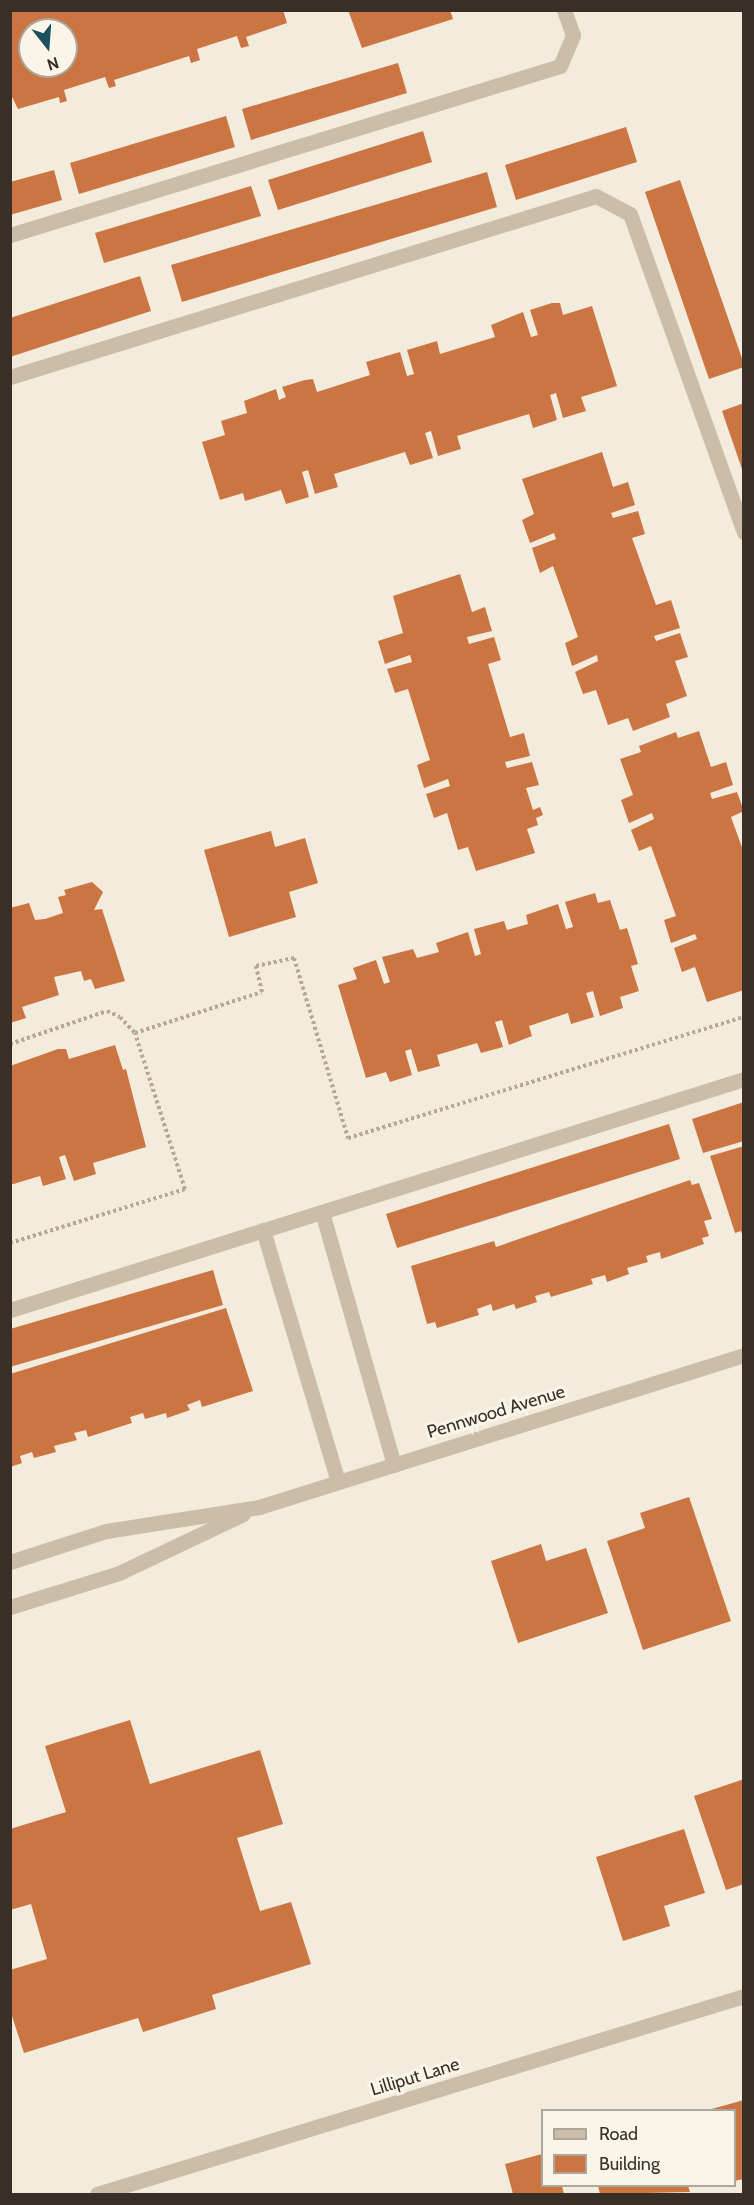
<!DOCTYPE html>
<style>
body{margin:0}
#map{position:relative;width:754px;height:2205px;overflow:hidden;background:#f3ebdc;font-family:Cabin,sans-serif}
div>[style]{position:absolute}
.building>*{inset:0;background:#cb7543}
.path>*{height:4px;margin-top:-2px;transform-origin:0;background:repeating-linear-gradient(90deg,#b8a792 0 3px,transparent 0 6px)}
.minor>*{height:15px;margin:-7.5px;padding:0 7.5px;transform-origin:7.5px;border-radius:7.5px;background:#ccbda8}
.tertiary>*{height:15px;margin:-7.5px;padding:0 7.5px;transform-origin:7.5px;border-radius:7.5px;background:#ccbda8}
span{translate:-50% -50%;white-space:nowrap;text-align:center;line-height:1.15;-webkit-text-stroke:6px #fbf5e9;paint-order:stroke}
.street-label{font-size:18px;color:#382f28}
.frame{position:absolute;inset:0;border:12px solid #382f28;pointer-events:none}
.legend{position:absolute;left:541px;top:2109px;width:195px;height:78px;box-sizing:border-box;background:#fbf5e9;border:2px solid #ada69c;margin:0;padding:8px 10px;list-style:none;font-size:18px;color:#382f28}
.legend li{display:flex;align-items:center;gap:12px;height:30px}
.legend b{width:30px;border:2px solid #ada69c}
.north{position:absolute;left:18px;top:18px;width:60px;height:60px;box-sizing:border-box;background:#fbf5e9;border:2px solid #ada69c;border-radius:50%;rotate:163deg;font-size:16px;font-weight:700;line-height:24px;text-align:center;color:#382f28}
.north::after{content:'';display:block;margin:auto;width:21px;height:27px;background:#1c505c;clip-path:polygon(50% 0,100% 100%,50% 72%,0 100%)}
</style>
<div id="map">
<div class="building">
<div style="clip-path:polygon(evenodd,10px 10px,283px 10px,287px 23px,246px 37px,249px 46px,241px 48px,237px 36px,197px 49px,200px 60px,191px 63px,189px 56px,114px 80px,116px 86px,109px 88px,105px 77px,64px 90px,67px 101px,60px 103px,59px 97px,18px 109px,10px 93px,10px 10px,30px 30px,66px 30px,66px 66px,30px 66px,30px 30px)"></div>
<div style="clip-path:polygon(348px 10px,450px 10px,453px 19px,362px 48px)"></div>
<div style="clip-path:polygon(398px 63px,407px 93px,251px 140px,242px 109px)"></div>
<div style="clip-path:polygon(226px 116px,235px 147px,79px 194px,70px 163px)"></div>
<div style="clip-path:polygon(626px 127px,637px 162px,516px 200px,505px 165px)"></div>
<div style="clip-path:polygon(423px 131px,432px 162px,278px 210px,268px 180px)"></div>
<div style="clip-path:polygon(54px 170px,62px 200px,10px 215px,10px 182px)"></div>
<div style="clip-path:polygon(487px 172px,497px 207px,182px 302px,171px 265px)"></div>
<div style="clip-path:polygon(680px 180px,744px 364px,744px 367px,709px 379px,645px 192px)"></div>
<div style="clip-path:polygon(251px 186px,261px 216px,104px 263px,95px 233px)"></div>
<div style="clip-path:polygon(140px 276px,151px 311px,10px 357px,10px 318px)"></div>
<div style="clip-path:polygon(552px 303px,560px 303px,563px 315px,592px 306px,617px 386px,581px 397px,586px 411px,563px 418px,556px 393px,550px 395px,557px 420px,533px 428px,529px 414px,457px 436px,461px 449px,438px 456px,431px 431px,425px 433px,433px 458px,410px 465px,405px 452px,334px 474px,338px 487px,315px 494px,308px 470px,302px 472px,309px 497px,286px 504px,281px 490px,245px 501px,243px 493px,220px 500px,202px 442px,225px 435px,221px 421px,247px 413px,244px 401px,276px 389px,279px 400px,286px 397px,282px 387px,305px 380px,313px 379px,317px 392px,370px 375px,366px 362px,400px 352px,407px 376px,414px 374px,407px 350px,437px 341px,440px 354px,495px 337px,491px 325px,523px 312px,531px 337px,538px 335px,530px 310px)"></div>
<div style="clip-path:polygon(744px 403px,744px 472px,743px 472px,722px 411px)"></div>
<div style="clip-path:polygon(602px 452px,613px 487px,628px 482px,635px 505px,611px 513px,613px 518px,638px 511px,645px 534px,632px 538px,656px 605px,671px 600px,680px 628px,654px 636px,656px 641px,680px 633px,688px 657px,675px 661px,687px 696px,666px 704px,670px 717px,633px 731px,628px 718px,608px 725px,596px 690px,583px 694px,575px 672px,598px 661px,597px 655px,572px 666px,565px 643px,578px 637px,553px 566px,540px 573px,532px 548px,556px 539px,554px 533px,530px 543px,522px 520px,534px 514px,522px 479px)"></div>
<div style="clip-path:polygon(460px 574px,472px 612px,485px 607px,492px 631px,467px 637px,469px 644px,494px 637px,501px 660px,488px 664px,510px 737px,524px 733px,530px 756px,505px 762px,507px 768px,532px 762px,539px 785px,526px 788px,533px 810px,540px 807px,543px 815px,536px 818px,538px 825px,527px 829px,535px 853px,476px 871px,468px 847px,458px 850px,447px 813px,434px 818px,426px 794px,450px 786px,448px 779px,424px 788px,417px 765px,430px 760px,408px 689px,395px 693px,387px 669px,412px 662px,410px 655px,385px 664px,378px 641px,403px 633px,393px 596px)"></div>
<div style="clip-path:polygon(699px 731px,711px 767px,726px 762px,733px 785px,710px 793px,712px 799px,737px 792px,744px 811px,731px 817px,744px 853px,744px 990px,707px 1002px,695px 967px,682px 972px,674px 948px,697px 939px,695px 934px,671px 943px,664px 920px,676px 916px,651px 846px,639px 851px,631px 830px,654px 819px,652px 813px,629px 823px,621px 800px,633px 795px,620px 759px,641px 752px,639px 746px,676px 732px,678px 738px)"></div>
<div style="clip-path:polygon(271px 831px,275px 847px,305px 838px,318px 883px,289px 892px,296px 917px,229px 937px,204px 850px)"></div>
<div style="clip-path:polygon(92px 882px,103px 892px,94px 910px,102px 909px,125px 981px,95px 989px,91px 979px,84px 981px,81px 971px,54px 977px,59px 995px,22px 1007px,26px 1018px,10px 1023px,10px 908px,29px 903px,35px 920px,45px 919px,63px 913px,58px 897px,66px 895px,64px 890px)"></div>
<div style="clip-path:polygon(595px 893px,598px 903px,610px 900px,620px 930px,627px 928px,638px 964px,631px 966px,639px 991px,620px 997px,623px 1008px,600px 1016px,593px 991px,586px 993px,594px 1017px,571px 1024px,568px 1013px,529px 1026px,532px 1036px,509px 1045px,502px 1020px,495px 1022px,503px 1047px,481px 1053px,477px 1043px,437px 1055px,440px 1066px,418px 1072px,411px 1049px,405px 1051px,412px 1075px,390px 1082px,386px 1072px,366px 1078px,338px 985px,357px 979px,353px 968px,376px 960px,384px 984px,390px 982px,382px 957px,413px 949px,417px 958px,439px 952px,436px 943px,468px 932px,475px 956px,481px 954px,474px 929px,504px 921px,507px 930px,528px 924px,526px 915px,558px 904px,566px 929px,573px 927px,565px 902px)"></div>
<div style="clip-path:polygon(115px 1045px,123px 1070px,126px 1069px,146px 1147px,93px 1163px,96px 1174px,74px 1181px,65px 1155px,59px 1157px,66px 1179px,43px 1186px,40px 1176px,10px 1185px,10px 1066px,58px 1049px,66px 1049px,69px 1059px)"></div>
<div style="clip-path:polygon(744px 1102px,744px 1141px,703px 1153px,692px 1119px)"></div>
<div style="clip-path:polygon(669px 1124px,680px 1159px,397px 1248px,386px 1214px)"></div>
<div style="clip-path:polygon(744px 1146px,744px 1237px,743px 1237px,741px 1231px,735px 1233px,710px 1156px)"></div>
<div style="clip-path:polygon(690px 1180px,692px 1185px,699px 1183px,712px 1219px,704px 1221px,709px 1236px,702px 1238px,704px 1244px,661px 1259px,660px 1252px,646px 1256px,648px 1262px,627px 1268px,629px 1274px,607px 1282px,605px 1275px,591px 1279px,593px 1284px,551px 1297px,549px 1292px,535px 1296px,537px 1302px,516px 1309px,514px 1304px,493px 1311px,491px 1304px,477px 1309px,479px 1315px,437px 1328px,435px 1322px,427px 1324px,411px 1266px,494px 1241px,496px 1247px)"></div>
<div style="clip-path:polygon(213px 1270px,223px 1305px,10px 1367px,10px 1329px)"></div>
<div style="clip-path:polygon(226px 1308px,253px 1391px,202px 1407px,200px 1400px,187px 1405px,190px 1410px,167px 1418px,166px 1413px,145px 1419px,143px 1413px,130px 1417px,132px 1423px,88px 1437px,86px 1430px,74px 1433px,77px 1440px,54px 1446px,56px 1452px,34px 1458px,32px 1452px,20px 1456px,22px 1463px,10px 1467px,10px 1374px)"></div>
<div style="clip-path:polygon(689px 1497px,731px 1621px,643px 1650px,607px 1541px,645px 1528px,640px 1513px)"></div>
<div style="clip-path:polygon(541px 1544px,546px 1561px,586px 1548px,608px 1613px,518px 1643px,491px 1561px)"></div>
<div style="clip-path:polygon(130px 1720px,150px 1784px,260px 1750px,283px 1824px,237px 1838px,260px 1911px,291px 1902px,311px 1964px,212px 1995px,216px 2009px,143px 2032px,138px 2018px,24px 2053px,10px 2010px,10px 1970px,47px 1959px,31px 1904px,10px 1910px,10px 1829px,66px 1812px,45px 1746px)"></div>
<div style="clip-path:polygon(744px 1779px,744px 1884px,726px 1890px,694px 1796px)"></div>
<div style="clip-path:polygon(684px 1829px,705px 1893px,664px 1906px,670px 1926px,623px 1941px,596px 1857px)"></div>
<div style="clip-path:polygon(744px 2100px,744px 2179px,734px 2181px,734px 2110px,708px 2110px)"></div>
<div style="clip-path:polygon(542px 2154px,542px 2186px,562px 2186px,564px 2194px,513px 2194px,505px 2164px)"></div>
<div style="clip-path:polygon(598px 2186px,688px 2186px,690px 2192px,600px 2194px)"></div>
</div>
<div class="path">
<div style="left:10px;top:1044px;width:102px;rotate:-18.8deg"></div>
<div style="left:107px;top:1011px;width:14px;rotate:25deg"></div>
<div style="left:120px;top:1017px;width:22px;rotate:47deg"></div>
<div style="left:10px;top:1243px;width:183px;rotate:-17.1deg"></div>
<div style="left:185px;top:1189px;width:164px;rotate:-107.8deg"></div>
<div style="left:135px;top:1033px;width:133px;rotate:-17.9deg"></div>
<div style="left:262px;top:992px;width:27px;rotate:-103deg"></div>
<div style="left:256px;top:966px;width:39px;rotate:-12deg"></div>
<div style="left:294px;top:958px;width:188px;rotate:73.3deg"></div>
<div style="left:348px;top:1138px;width:414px;rotate:-17deg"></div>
</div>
<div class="minor">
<div style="left:10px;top:235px;width:575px;rotate:-17.08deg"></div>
<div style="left:560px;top:66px;width:34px;rotate:-67deg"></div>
<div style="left:573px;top:35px;width:27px;rotate:-110deg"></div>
<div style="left:10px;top:377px;width:613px;rotate:-17.16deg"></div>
<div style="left:596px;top:196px;width:38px;rotate:28deg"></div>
<div style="left:630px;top:214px;width:338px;rotate:70.3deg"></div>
<div style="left:322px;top:1212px;width:263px;rotate:74.1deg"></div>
<div style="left:263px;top:1230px;width:263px;rotate:73.4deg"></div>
<div style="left:10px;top:1310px;width:769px;rotate:-17.47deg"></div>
<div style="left:97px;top:2194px;width:677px;rotate:-17.02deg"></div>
</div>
<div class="tertiary">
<div style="left:10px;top:1562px;width:101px;rotate:-17.9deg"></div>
<div style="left:106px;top:1531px;width:155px;rotate:-8.9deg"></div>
<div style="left:259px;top:1507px;width:508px;rotate:-17.4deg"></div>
<div style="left:10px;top:1607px;width:114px;rotate:-17.3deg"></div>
<div style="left:119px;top:1573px;width:137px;rotate:-25.4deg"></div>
</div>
<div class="street-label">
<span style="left:496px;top:1412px;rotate:-17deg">Pennwood Avenue</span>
<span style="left:415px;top:2077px;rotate:-17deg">Lilliput Lane</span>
</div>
<div class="frame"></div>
<ul class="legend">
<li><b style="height:8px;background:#ccbda8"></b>Road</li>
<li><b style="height:16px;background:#cb7543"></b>Building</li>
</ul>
<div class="north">N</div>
</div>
